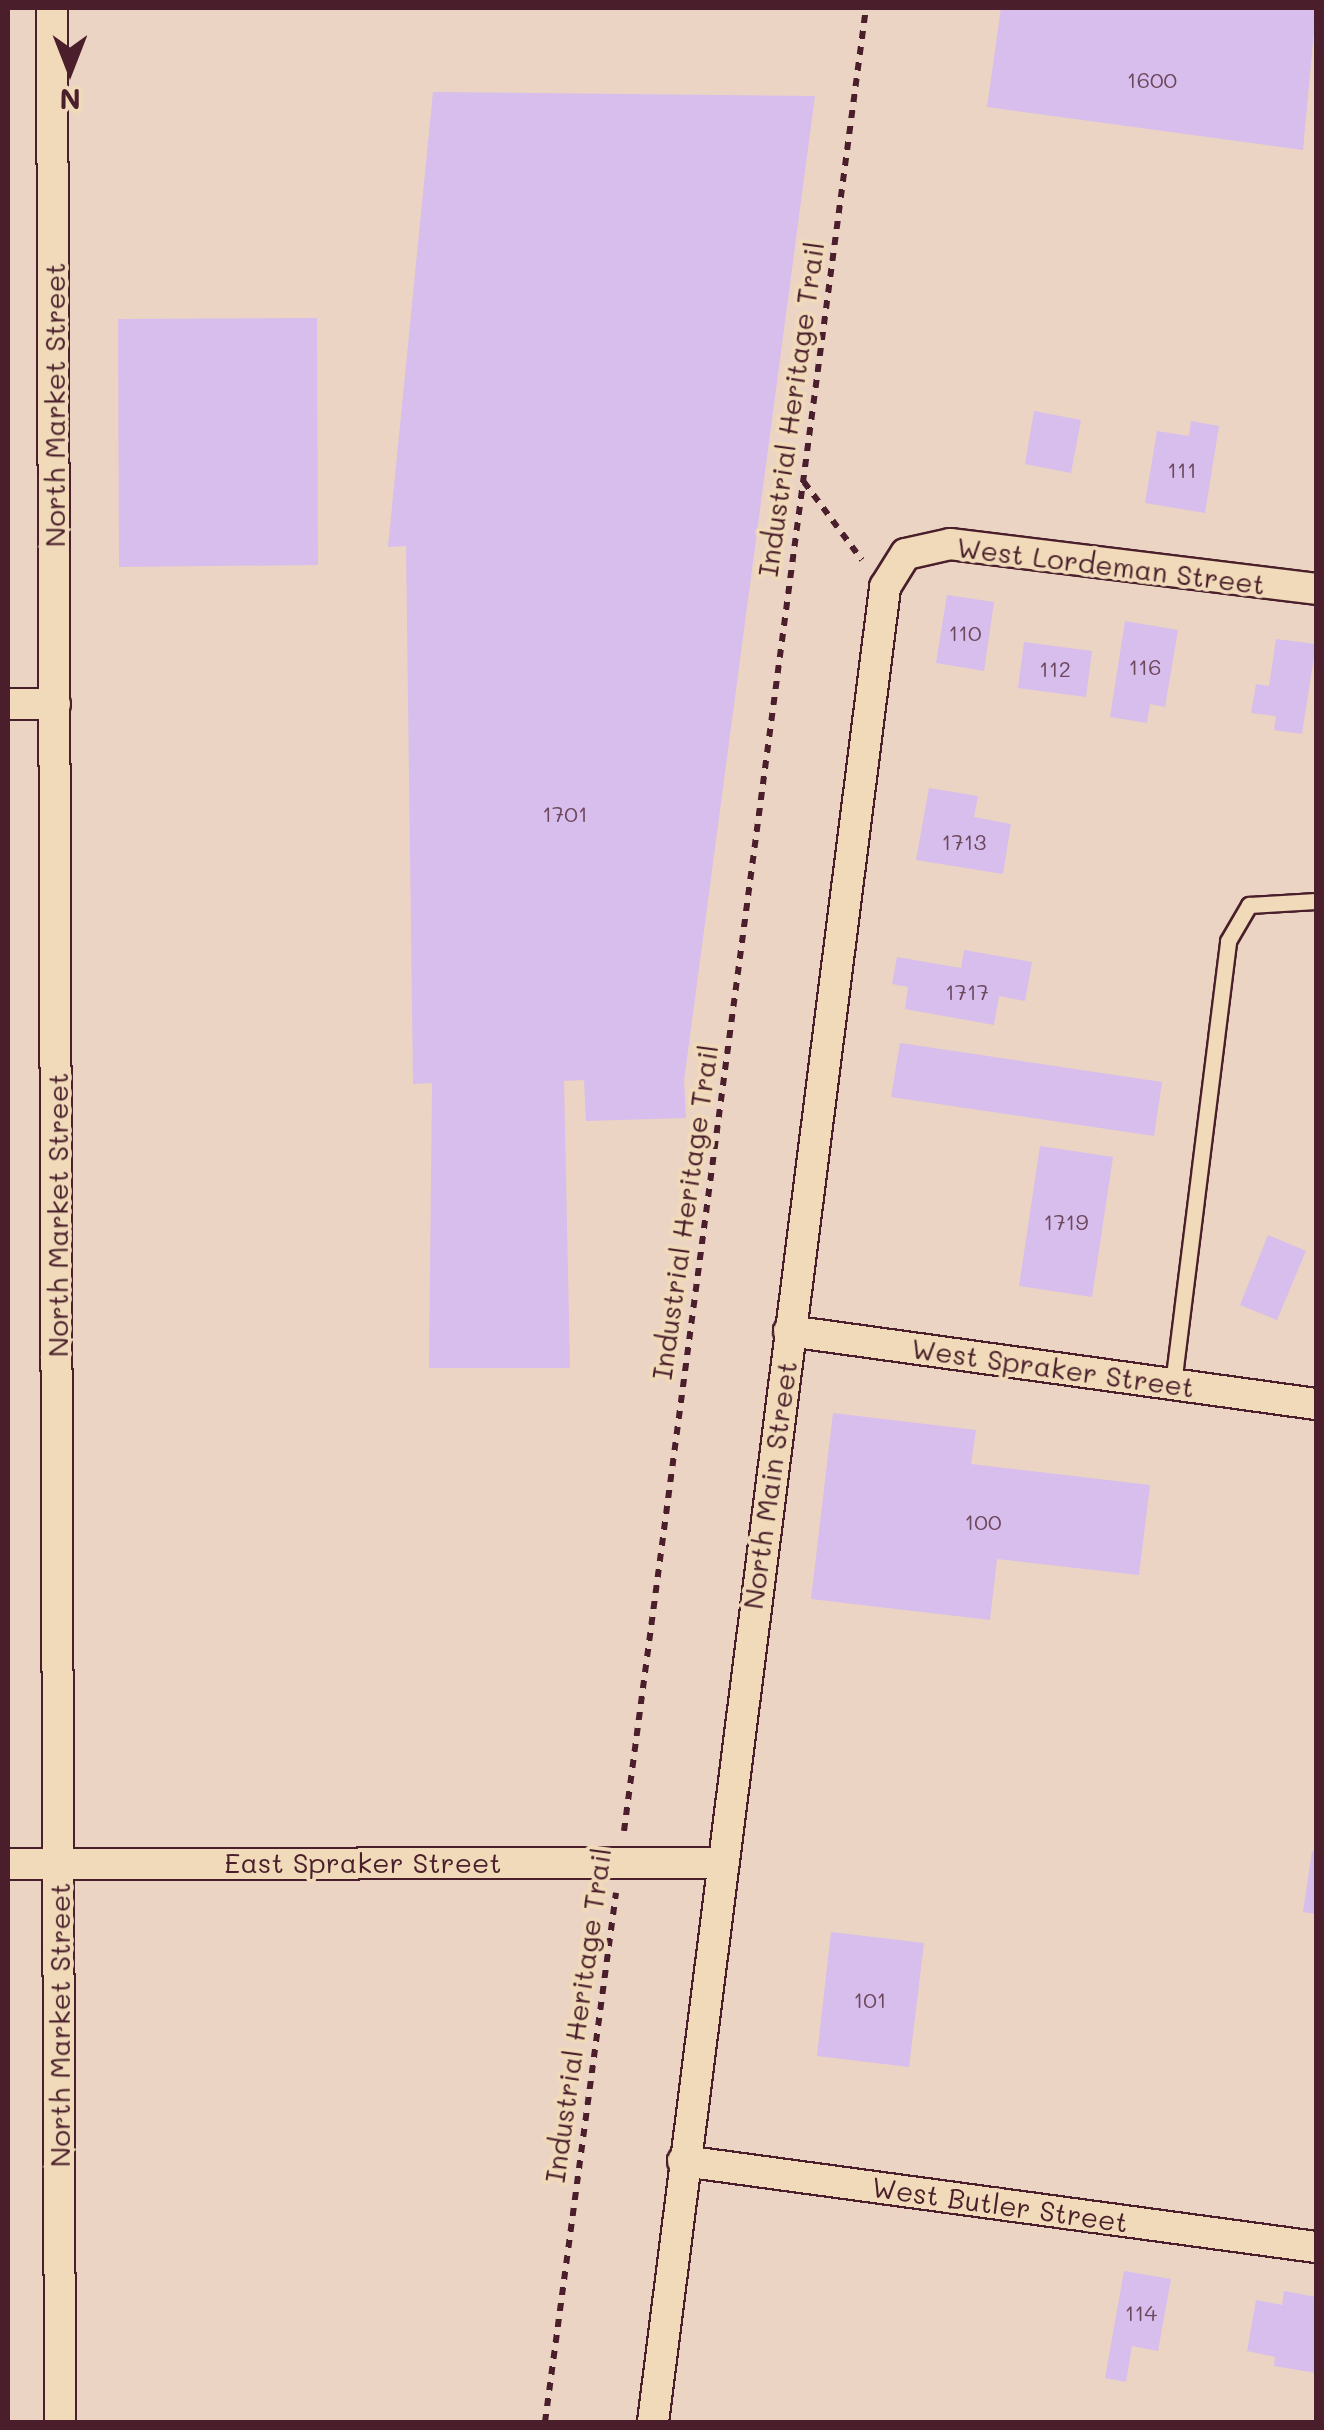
<!DOCTYPE html>
<style>
body{margin:0}
#map{position:relative;width:1324px;height:2430px;overflow:hidden;background:#ebd4c3;font-family:Mali,sans-serif}
div>[style]{position:absolute}
.building>*{inset:0;background:#d7beed}
.path>*{height:6px;margin-top:-3px;transform-origin:0;background:repeating-linear-gradient(90deg,#4a1f2b 0 8px,transparent 0 16px)}
.roads{filter:drop-shadow(2px 0 #4a1f2b) drop-shadow(-2px 0 #4a1f2b) drop-shadow(0 2px #4a1f2b) drop-shadow(0 -2px #4a1f2b)}
.service>*{height:15px;margin:-7.5px;padding:0 7.5px;transform-origin:7.5px;border-radius:7.5px;background:#f0dab9}
.minor>*{height:30px;margin:-15px;padding:0 15px;transform-origin:15px;border-radius:15px;background:#f0dab9}
span{translate:-50% -50%;white-space:nowrap;text-align:center;line-height:1.15;-webkit-text-stroke:8px #f0dab9;paint-order:stroke}
.number-label{font-size:22px;color:#6d475c}
.number-label span{-webkit-text-stroke-width:0}
.street-label{font-size:28px;color:#4a1f2b}
.frame{position:absolute;inset:0;border:10px solid #4a1f2b;pointer-events:none}
.north{position:absolute;left:20px;top:20px;width:100px;height:100px;-webkit-text-stroke:8px #f0dab9;paint-order:stroke;rotate:180deg;font-size:28px;font-weight:700;line-height:40px;text-align:center;color:#4a1f2b}
.north::after{content:'';display:block;margin:auto;width:35px;height:45px;background:#4a1f2b;clip-path:polygon(50% 0,100% 100%,50% 72%,0 100%)}
</style>
<div id="map">
<div class="building">
<div style="clip-path:polygon(1001px 8px,1316px 8px,1303px 150px,987px 107px)"></div>
<div style="clip-path:polygon(433px 92px,815px 96px,684px 1081px,686px 1118px,586px 1121px,584px 1080px,564px 1081px,570px 1368px,429px 1368px,432px 1083px,413px 1084px,406px 546px,388px 547px)"></div>
<div style="clip-path:polygon(317px 318px,318px 565px,119px 567px,118px 319px)"></div>
<div style="clip-path:polygon(1034px 411px,1081px 420px,1071px 473px,1025px 464px)"></div>
<div style="clip-path:polygon(1191px 421px,1219px 426px,1205px 513px,1145px 503px,1157px 431px,1189px 436px)"></div>
<div style="clip-path:polygon(947px 595px,994px 602px,984px 671px,936px 663px)"></div>
<div style="clip-path:polygon(1125px 621px,1178px 630px,1165px 707px,1150px 704px,1147px 723px,1110px 717px)"></div>
<div style="clip-path:polygon(1276px 639px,1316px 644px,1302px 734px,1274px 730px,1276px 716px,1251px 713px,1256px 684px,1269px 686px)"></div>
<div style="clip-path:polygon(1024px 642px,1092px 651px,1086px 697px,1018px 688px)"></div>
<div style="clip-path:polygon(929px 788px,978px 796px,974px 817px,1011px 824px,1003px 874px,916px 860px)"></div>
<div style="clip-path:polygon(964px 950px,1032px 962px,1025px 1001px,999px 996px,994px 1025px,905px 1009px,908px 987px,892px 984px,897px 957px,961px 968px)"></div>
<div style="clip-path:polygon(900px 1043px,1162px 1082px,1154px 1136px,891px 1097px)"></div>
<div style="clip-path:polygon(1040px 1146px,1113px 1157px,1092px 1297px,1019px 1286px)"></div>
<div style="clip-path:polygon(1268px 1235px,1306px 1251px,1277px 1320px,1240px 1305px)"></div>
<div style="clip-path:polygon(833px 1413px,976px 1430px,971px 1464px,1150px 1485px,1139px 1575px,997px 1559px,990px 1620px,811px 1599px)"></div>
<div style="clip-path:polygon(1312px 1851px,1316px 1852px,1316px 1914px,1303px 1912px)"></div>
<div style="clip-path:polygon(831px 1932px,924px 1943px,909px 2067px,817px 2056px)"></div>
<div style="clip-path:polygon(1124px 2271px,1171px 2279px,1158px 2351px,1132px 2346px,1126px 2382px,1105px 2378px)"></div>
<div style="clip-path:polygon(1284px 2291px,1316px 2297px,1316px 2373px,1274px 2366px,1275px 2357px,1247px 2351px,1256px 2300px,1282px 2305px)"></div>
</div>
<div class="path">
<div style="left:804px;top:482px;width:97px;rotate:53.4deg"></div>
<div style="left:624px;top:1831px;width:1839px;rotate:-82.44deg"></div>
<div style="left:545px;top:2422px;width:534px;rotate:-82.36deg"></div>
</div>
<div class="roads">
<div class="service">
<div style="left:1173px;top:1384px;width:446px;rotate:-82.9deg"></div>
<div style="left:1228px;top:941px;width:42px;rotate:-59.7deg"></div>
<div style="left:1249px;top:905px;width:67px;rotate:-3.4deg"></div>
</div>
<div class="minor">
<div style="left:52px;top:8px;width:2414px;rotate:89.81deg"></div>
<div style="left:8px;top:704px;width:47px"></div>
<div style="left:789px;top:1331px;width:532px;rotate:7.89deg"></div>
<div style="left:8px;top:1864px;width:711px;rotate:-0.08deg"></div>
<div style="left:683px;top:2161px;width:639px;rotate:7.74deg"></div>
<div style="left:653px;top:2422px;width:1850px;rotate:-82.79deg"></div>
<div style="left:885px;top:587px;width:39px;rotate:-58deg"></div>
<div style="left:906px;top:554px;width:45px;rotate:-12.8deg"></div>
<div style="left:950px;top:544px;width:369px;rotate:7deg"></div>
</div>
</div>
<div class="number-label">
<span style="left:1152px;top:80px">1600</span>
<span style="left:1182px;top:470px">111</span>
<span style="left:965px;top:633px">110</span>
<span style="left:1145px;top:667px">116</span>
<span style="left:1055px;top:669px">112</span>
<span style="left:565px;top:814px">1701</span>
<span style="left:964px;top:842px">1713</span>
<span style="left:967px;top:992px">1717</span>
<span style="left:1066px;top:1222px">1719</span>
<span style="left:983px;top:1522px">100</span>
<span style="left:870px;top:2000px">101</span>
<span style="left:1141px;top:2313px">114</span>
</div>
<div class="street-label">
<span style="left:54px;top:405px;rotate:-90deg">North Market Street</span>
<span style="left:790px;top:409px;rotate:-82deg">Industrial Heritage Trail</span>
<span style="left:1111px;top:565px;rotate:7deg">West Lordeman Street</span>
<span style="left:684px;top:1212px;rotate:-82deg">Industrial Heritage Trail</span>
<span style="left:57px;top:1215px;rotate:-90deg">North Market Street</span>
<span style="left:1053px;top:1367px;rotate:8deg">West Spraker Street</span>
<span style="left:769px;top:1485px;rotate:-82deg">North Main Street</span>
<span style="left:363px;top:1862px">East Spraker Street</span>
<span style="left:577px;top:2015px;rotate:-82deg">Industrial Heritage Trail</span>
<span style="left:59px;top:2025px;rotate:-90deg">North Market Street</span>
<span style="left:1000px;top:2204px;rotate:8deg">West Butler Street</span>
</div>
<div class="frame"></div>
<div class="north">N</div>
</div>
